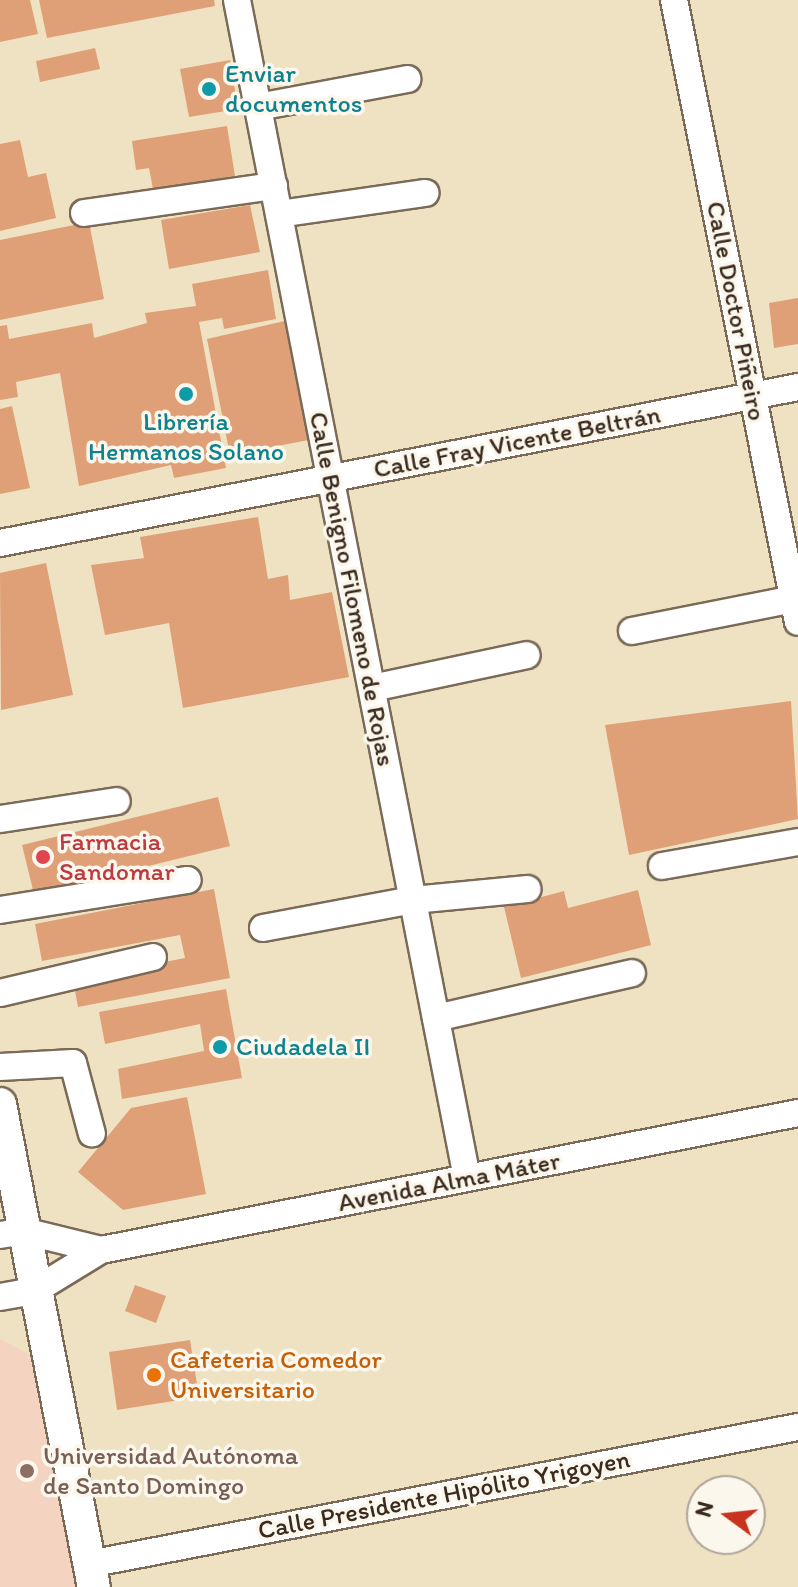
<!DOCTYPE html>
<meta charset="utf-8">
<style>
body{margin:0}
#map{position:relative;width:798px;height:1587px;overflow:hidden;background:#eee2c2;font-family:Itim,sans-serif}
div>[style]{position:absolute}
.built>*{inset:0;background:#f4d3c0}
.building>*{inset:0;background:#e0a077}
.roads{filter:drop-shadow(2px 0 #7a6a57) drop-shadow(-2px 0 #7a6a57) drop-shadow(0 2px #7a6a57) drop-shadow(0 -2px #7a6a57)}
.minor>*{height:26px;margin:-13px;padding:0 13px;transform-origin:13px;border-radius:13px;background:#fff}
.major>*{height:32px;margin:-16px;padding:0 16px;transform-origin:16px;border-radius:16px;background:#fff}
.dots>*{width:22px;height:22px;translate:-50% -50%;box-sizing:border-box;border:4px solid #fbf7ec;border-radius:50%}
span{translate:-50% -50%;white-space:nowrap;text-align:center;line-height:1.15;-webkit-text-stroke:7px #fbf7ec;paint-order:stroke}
.culture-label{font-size:26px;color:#0d838f}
.left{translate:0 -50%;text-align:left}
.street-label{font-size:26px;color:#3b2a1e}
.health-label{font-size:26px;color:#be3a42}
.food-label{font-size:26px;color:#c56008}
.education-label{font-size:26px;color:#785e54}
.north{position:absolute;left:686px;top:1475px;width:80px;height:80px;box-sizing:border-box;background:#fbf7ec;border:2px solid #aea59a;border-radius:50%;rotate:285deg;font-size:22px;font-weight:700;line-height:32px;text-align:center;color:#3b2a1e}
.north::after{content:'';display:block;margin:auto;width:28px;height:36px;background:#c8321e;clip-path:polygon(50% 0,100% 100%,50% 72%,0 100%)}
</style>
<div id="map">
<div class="built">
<div style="clip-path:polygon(0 1339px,30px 1355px,76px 1587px,0 1587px)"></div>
</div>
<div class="building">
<div style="clip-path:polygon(0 0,30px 0,38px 34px,0 42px)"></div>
<div style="clip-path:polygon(39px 0,214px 0,215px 6px,47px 38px)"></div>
<div style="clip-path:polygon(95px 48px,100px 69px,40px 82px,36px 61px)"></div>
<div style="clip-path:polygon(230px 60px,238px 109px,189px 117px,180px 69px)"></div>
<div style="clip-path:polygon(227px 126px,235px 176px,153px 189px,149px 168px,136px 170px,132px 141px)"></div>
<div style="clip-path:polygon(20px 140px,28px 177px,46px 173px,56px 218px,0 231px,0 144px)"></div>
<div style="clip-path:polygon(250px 205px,260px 252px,169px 269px,161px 220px)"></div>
<div style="clip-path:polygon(89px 222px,104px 299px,0 320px,0 240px)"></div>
<div style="clip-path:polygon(268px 270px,276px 319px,224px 329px,222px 318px,199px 322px,226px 468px,174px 478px,171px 465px,79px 486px,60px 373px,16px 382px,18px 397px,0 400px,0 326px,7px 325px,9px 339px,92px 323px,94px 338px,147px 323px,145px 313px,196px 306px,192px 284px)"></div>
<div style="clip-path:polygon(798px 298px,798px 344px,774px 348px,769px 303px)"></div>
<div style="clip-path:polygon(289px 320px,314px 439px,230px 455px,207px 339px)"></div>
<div style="clip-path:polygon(12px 406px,30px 488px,0 494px,0 409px)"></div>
<div style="clip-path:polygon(258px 517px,268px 579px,288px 575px,290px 600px,332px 592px,349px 677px,183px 708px,169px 623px,105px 635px,91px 565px,144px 558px,140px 537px)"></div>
<div style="clip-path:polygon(46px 563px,73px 695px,1px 710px,0 573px)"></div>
<div style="clip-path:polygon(791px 701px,798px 819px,629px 855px,605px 725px)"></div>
<div style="clip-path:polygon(218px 797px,230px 846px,34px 894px,22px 845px)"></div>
<div style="clip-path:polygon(214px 889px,230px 978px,78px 1007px,73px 980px,185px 958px,180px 935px,42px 961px,35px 924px)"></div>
<div style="clip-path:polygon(638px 890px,651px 945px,521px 978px,504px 907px,564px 891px,568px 908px)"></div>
<div style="clip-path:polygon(226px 989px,242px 1078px,122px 1099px,118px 1069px,204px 1051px,200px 1024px,105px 1044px,99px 1012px)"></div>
<div style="clip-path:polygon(187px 1097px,206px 1194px,123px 1210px,78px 1172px,131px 1108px)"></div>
<div style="clip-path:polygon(135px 1285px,166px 1296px,156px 1323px,125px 1311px)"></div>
<div style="clip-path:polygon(190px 1340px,199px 1397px,117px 1410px,109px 1352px)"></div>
</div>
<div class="roads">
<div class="minor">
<div style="left:237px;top:0;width:1200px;rotate:78.95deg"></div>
<div style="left:674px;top:0;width:634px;rotate:78.73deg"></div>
<div style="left:258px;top:107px;width:152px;rotate:-10.6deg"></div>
<div style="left:84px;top:213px;width:192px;rotate:-8.1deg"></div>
<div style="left:279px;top:214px;width:148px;rotate:-8.2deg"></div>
<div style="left:0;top:543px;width:813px;rotate:-11.06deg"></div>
<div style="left:632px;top:631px;width:165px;rotate:-11.2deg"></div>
<div style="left:372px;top:688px;width:158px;rotate:-12deg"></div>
<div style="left:0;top:819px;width:118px;rotate:-8.7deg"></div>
<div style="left:662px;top:866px;width:138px;rotate:-10deg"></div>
<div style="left:0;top:910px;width:190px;rotate:-9.1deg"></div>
<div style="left:263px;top:928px;width:153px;rotate:-10.6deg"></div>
<div style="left:413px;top:900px;width:115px;rotate:-5.5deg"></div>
<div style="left:0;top:993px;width:157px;rotate:-13.2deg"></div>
<div style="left:436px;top:1018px;width:201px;rotate:-12.9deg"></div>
<div style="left:0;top:1067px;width:73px;rotate:-3.1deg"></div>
<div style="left:73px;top:1063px;width:73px;rotate:75deg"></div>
<div style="left:0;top:1235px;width:24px;rotate:-9deg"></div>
<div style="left:24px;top:1231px;width:79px;rotate:13.9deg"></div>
<div style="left:0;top:1297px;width:35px;rotate:-10deg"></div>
<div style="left:34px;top:1291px;width:79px;rotate:-31.5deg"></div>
<div style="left:101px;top:1250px;width:710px;rotate:-11.12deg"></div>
<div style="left:89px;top:1564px;width:722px;rotate:-10.94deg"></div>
</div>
<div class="major">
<div style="left:0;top:1104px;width:492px;rotate:79deg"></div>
</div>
</div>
<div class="dots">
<div style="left:209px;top:89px;background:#0f9aa8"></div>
<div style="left:186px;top:394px;background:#0f9aa8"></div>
<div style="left:43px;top:857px;background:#e0444e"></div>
<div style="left:220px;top:1047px;background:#0f9aa8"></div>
<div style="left:154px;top:1375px;background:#e8710a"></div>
<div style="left:27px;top:1471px;background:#8d6e63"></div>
</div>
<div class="culture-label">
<span class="left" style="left:225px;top:89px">Enviar<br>documentos</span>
<span style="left:186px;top:437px">Librería<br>Hermanos Solano</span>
<span class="left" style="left:236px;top:1047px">Ciudadela II</span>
</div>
<div class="street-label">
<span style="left:736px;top:311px;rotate:79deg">Calle Doctor Piñeiro</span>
<span style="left:517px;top:442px;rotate:-11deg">Calle Fray Vicente Beltrán</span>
<span style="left:352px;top:589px;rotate:79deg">Calle Benigno Filomeno de Rojas</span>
<span style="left:449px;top:1182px;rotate:-11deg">Avenida Alma Máter</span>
<span style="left:444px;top:1495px;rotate:-11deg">Calle Presidente Hipólito Yrigoyen</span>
</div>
<div class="health-label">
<span class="left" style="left:59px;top:857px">Farmacia<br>Sandomar</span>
</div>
<div class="food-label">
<span class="left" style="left:170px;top:1375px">Cafeteria Comedor<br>Universitario</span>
</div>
<div class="education-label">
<span class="left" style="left:43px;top:1471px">Universidad Autónoma<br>de Santo Domingo</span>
</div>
<div class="north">N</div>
</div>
